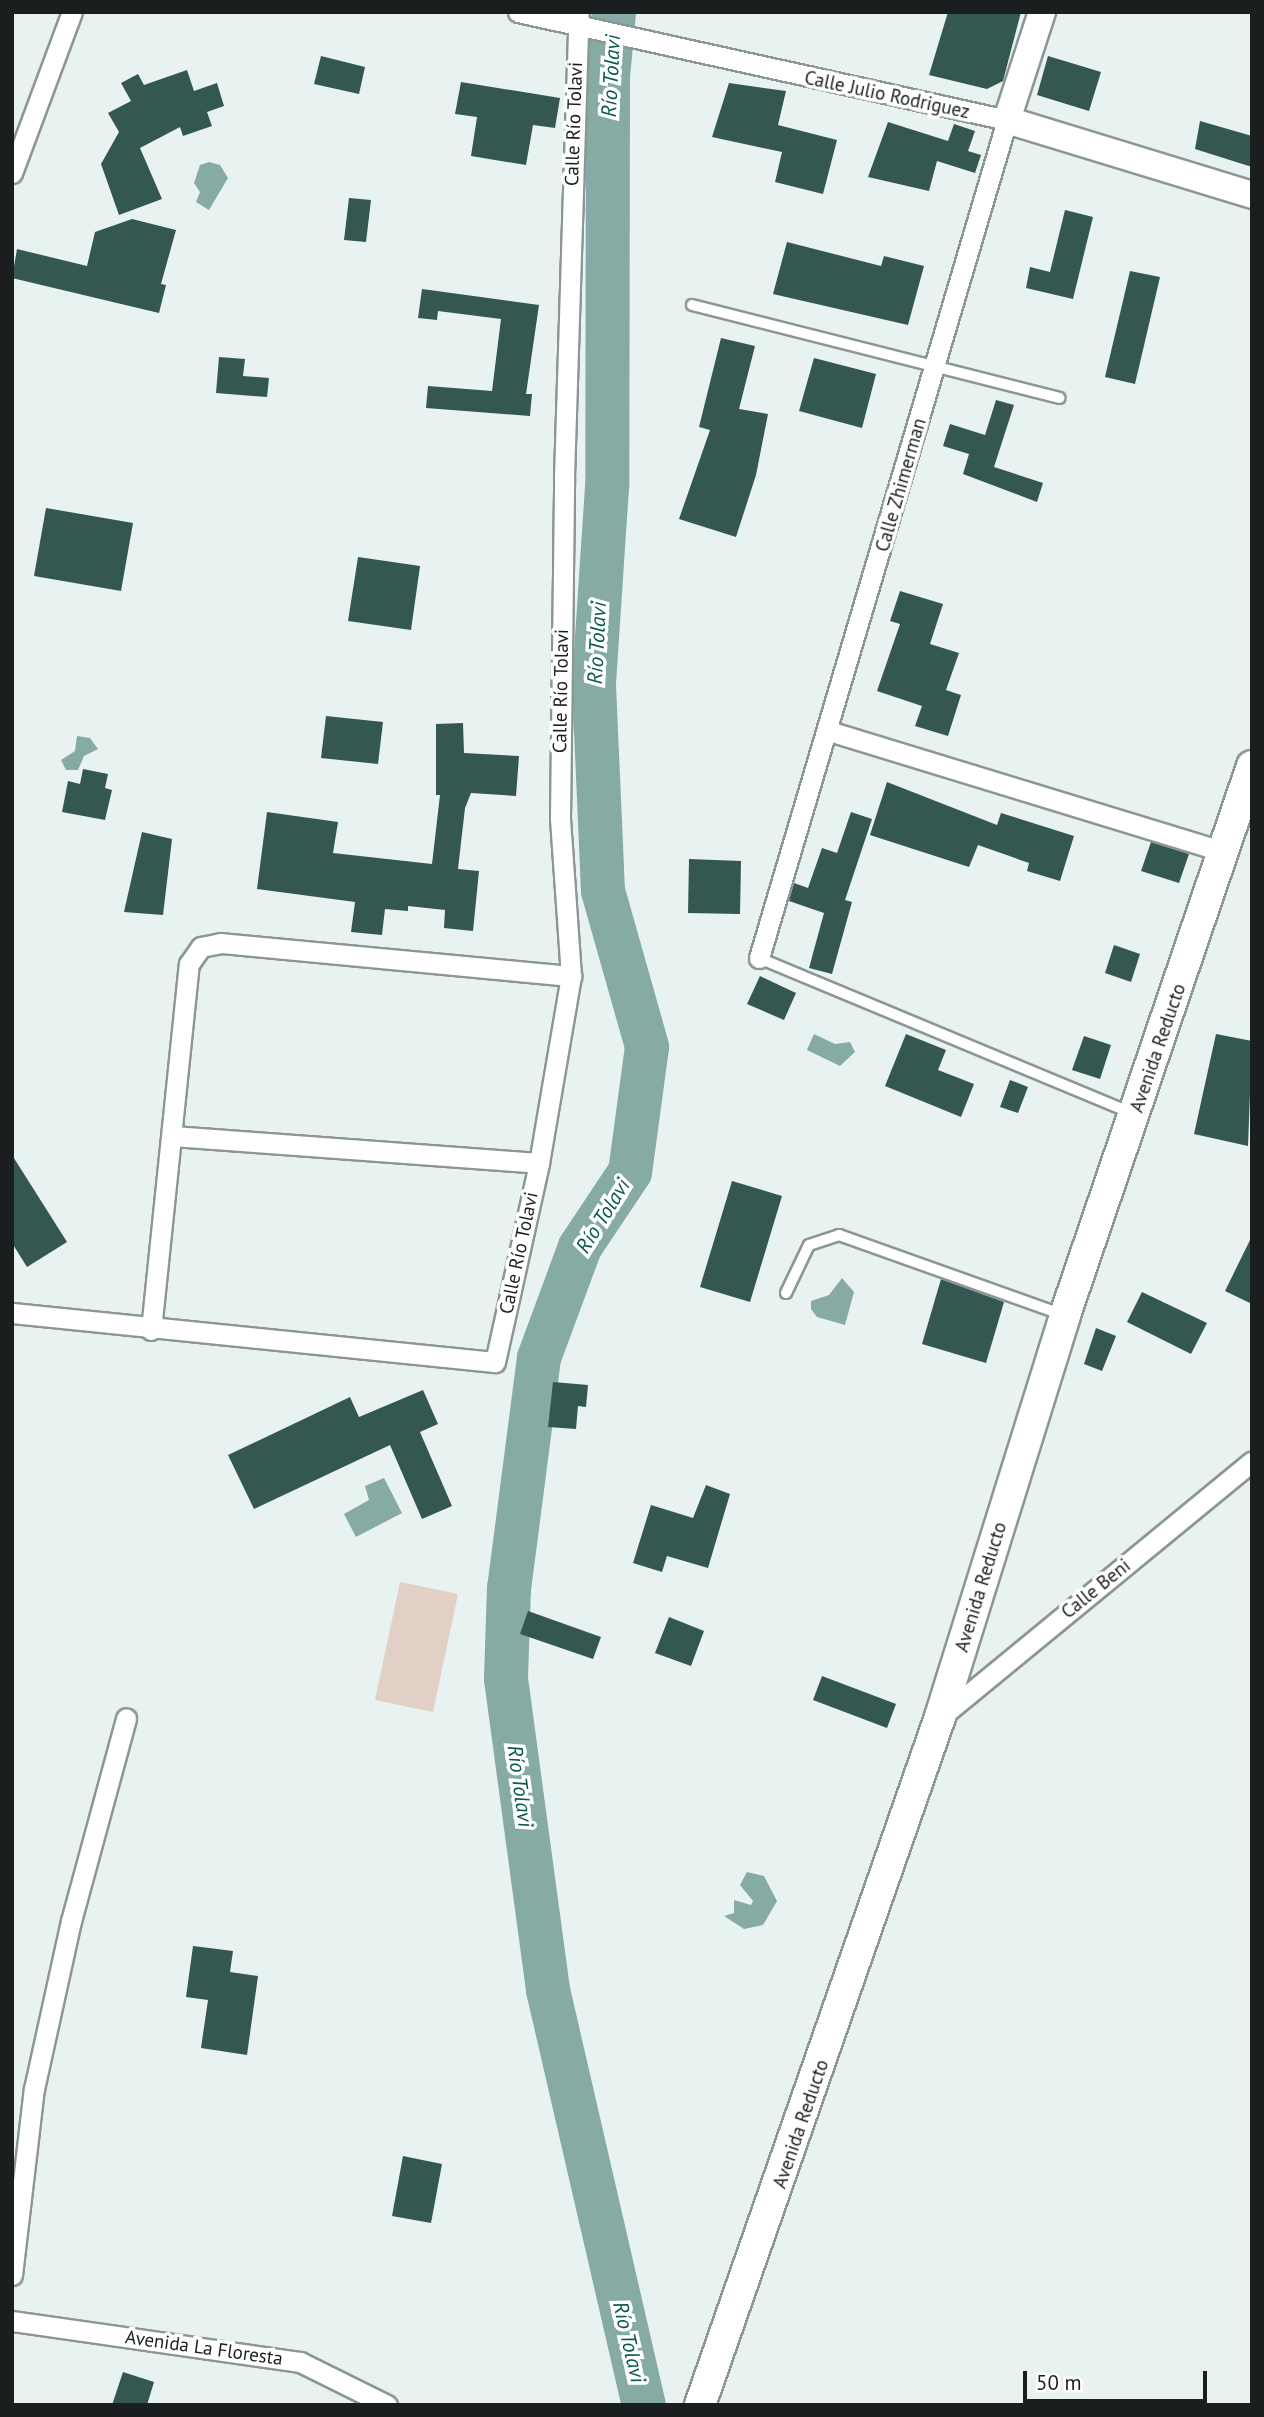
<!DOCTYPE html>
<meta charset="utf-8">
<style>
body{margin:0}
#map{position:relative;width:1264px;height:2417px;overflow:hidden;background:#e8f2f0;font-family:"PT Sans",sans-serif}
div>[style]{position:absolute}
.green>*{inset:0;background:#e2cfc5}
.water>*{inset:0;background:#86aba4}
.river>*{height:44px;margin:-22px;padding:0 22px;transform-origin:22px;border-radius:22px;background:#86aba4}
.building>*{inset:0;background:#345751}
.roads{filter:drop-shadow(2px 0 #8c9694) drop-shadow(-2px 0 #8c9694) drop-shadow(0 2px #8c9694) drop-shadow(0 -2px #8c9694)}
.lane>*{height:10px;margin:-5px;padding:0 5px;transform-origin:5px;border-radius:5px;background:#fff}
.street>*{height:19px;margin:-9.5px;padding:0 9.5px;transform-origin:9.5px;border-radius:9.5px;background:#fff}
.secondary>*{height:26px;margin:-13px;padding:0 13px;transform-origin:13px;border-radius:13px;background:#fff}
.primary>*{height:30px;margin:-15px;padding:0 15px;transform-origin:15px;border-radius:15px;background:#fff}
span{translate:-50% -50%;white-space:nowrap;text-align:center;line-height:1.15;-webkit-text-stroke:7px #fff;paint-order:stroke}
.street-label{font-size:19px;color:#1b1e1e}
.water-label{font-size:21px;color:#09594f;font-style:italic}
.frame{position:absolute;inset:0;border:14px solid #1b1e1e;pointer-events:none}
.scale{position:absolute;left:1023px;top:2371px;width:184px;height:32px;box-sizing:border-box;border:4px solid #1b1e1e;border-top:0;padding-left:9px;font-size:21px;line-height:24px;white-space:nowrap;color:#1b1e1e;-webkit-text-stroke:5px #fff;paint-order:stroke}
</style>
<div id="map">
<div class="green">
<div style="clip-path:polygon(400px 1582px,458px 1594px,433px 1712px,375px 1700px)"></div>
</div>
<div class="water">
<div style="clip-path:polygon(209px 162px,220px 165px,228px 178px,209px 210px,196px 202px,200px 192px,194px 183px,200px 165px)"></div>
<div style="clip-path:polygon(77px 736px,90px 738px,98px 749px,84px 756px,78px 770px,66px 770px,61px 760px,75px 751px)"></div>
<div style="clip-path:polygon(814px 1034px,835px 1044px,850px 1042px,855px 1052px,840px 1066px,807px 1050px)"></div>
<div style="clip-path:polygon(842px 1278px,854px 1292px,845px 1325px,817px 1317px,811px 1309px,811px 1301px,829px 1295px)"></div>
<div style="clip-path:polygon(384px 1478px,402px 1513px,356px 1537px,344px 1514px,369px 1500px,365px 1486px)"></div>
<div style="clip-path:polygon(747px 1872px,764px 1876px,777px 1901px,763px 1925px,744px 1929px,724px 1916px,734px 1913px,734px 1900px,751px 1905px,753px 1901px,740px 1885px)"></div>
</div>
<div class="river">
<div style="left:614px;top:12px;width:65px;rotate:95.3deg"></div>
<div style="left:608px;top:77px;width:410px;rotate:90.1deg"></div>
<div style="left:607px;top:487px;width:198px;rotate:93.8deg"></div>
<div style="left:594px;top:685px;width:206px;rotate:87.5deg"></div>
<div style="left:603px;top:891px;width:162px;rotate:74.2deg"></div>
<div style="left:647px;top:1047px;width:126px;rotate:97.7deg"></div>
<div style="left:630px;top:1172px;width:90px;rotate:123.7deg"></div>
<div style="left:580px;top:1247px;width:118px;rotate:110.3deg"></div>
<div style="left:539px;top:1358px;width:232px;rotate:97.4deg"></div>
<div style="left:509px;top:1588px;width:91px;rotate:91.9deg"></div>
<div style="left:506px;top:1679px;width:314px;rotate:82.3deg"></div>
<div style="left:548px;top:1990px;width:426px;rotate:77deg"></div>
</div>
<div class="building">
<div style="clip-path:polygon(948px 12px,1021px 12px,1003px 81px,987px 89px,929px 75px)"></div>
<div style="clip-path:polygon(321px 56px,365px 67px,359px 94px,314px 84px)"></div>
<div style="clip-path:polygon(1048px 56px,1101px 72px,1089px 111px,1037px 95px)"></div>
<div style="clip-path:polygon(187px 70px,194px 91px,217px 83px,224px 106px,207px 112px,212px 126px,183px 136px,180px 127px,140px 148px,162px 199px,119px 215px,101px 164px,119px 132px,108px 113px,131px 101px,121px 83px,138px 74px,144px 85px)"></div>
<div style="clip-path:polygon(461px 82px,560px 98px,555px 128px,533px 125px,526px 165px,471px 156px,477px 117px,455px 114px)"></div>
<div style="clip-path:polygon(729px 83px,786px 91px,778px 125px,837px 140px,823px 194px,775px 182px,782px 152px,712px 137px)"></div>
<div style="clip-path:polygon(1200px 121px,1252px 136px,1252px 167px,1195px 149px)"></div>
<div style="clip-path:polygon(888px 122px,948px 141px,954px 124px,975px 131px,968px 151px,981px 155px,975px 173px,937px 161px,929px 191px,868px 177px)"></div>
<div style="clip-path:polygon(349px 198px,371px 200px,366px 242px,344px 240px)"></div>
<div style="clip-path:polygon(1065px 210px,1093px 217px,1073px 299px,1026px 288px,1030px 267px,1050px 272px)"></div>
<div style="clip-path:polygon(132px 219px,176px 230px,161px 284px,166px 285px,159px 313px,12px 278px,17px 249px,87px 266px,95px 232px)"></div>
<div style="clip-path:polygon(787px 242px,881px 266px,884px 256px,924px 266px,908px 325px,773px 294px)"></div>
<div style="clip-path:polygon(1130px 271px,1160px 277px,1135px 384px,1105px 377px)"></div>
<div style="clip-path:polygon(422px 289px,539px 305px,526px 394px,532px 394px,530px 416px,426px 408px,428px 386px,492px 391px,501px 319px,438px 311px,437px 320px,418px 318px)"></div>
<div style="clip-path:polygon(721px 338px,755px 346px,739px 409px,768px 414px,756px 475px,736px 537px,679px 519px,710px 430px,699px 427px)"></div>
<div style="clip-path:polygon(219px 357px,245px 359px,243px 376px,269px 378px,267px 397px,216px 393px)"></div>
<div style="clip-path:polygon(814px 358px,876px 374px,862px 428px,799px 411px)"></div>
<div style="clip-path:polygon(996px 400px,1014px 405px,994px 467px,1043px 483px,1037px 502px,963px 474px,969px 454px,943px 446px,950px 424px,985px 435px)"></div>
<div style="clip-path:polygon(46px 508px,133px 523px,121px 591px,34px 576px)"></div>
<div style="clip-path:polygon(358px 557px,420px 566px,411px 630px,348px 621px)"></div>
<div style="clip-path:polygon(900px 591px,943px 604px,930px 644px,959px 653px,946px 690px,961px 695px,948px 736px,915px 726px,922px 706px,877px 691px,900px 624px,890px 621px)"></div>
<div style="clip-path:polygon(326px 716px,383px 722px,378px 764px,321px 758px)"></div>
<div style="clip-path:polygon(463px 723px,464px 753px,519px 756px,516px 796px,471px 793px,465px 808px,458px 869px,479px 871px,473px 931px,444px 928px,445px 910px,408px 906px,408px 911px,385px 909px,382px 935px,351px 932px,355px 902px,257px 889px,267px 812px,338px 822px,333px 853px,432px 864px,440px 795px,436px 795px,436px 724px)"></div>
<div style="clip-path:polygon(83px 769px,108px 774px,105px 788px,112px 790px,105px 820px,62px 812px,68px 781px,80px 784px)"></div>
<div style="clip-path:polygon(887px 782px,997px 825px,1001px 813px,1074px 836px,1060px 881px,1027px 871px,1029px 863px,978px 845px,969px 867px,870px 835px)"></div>
<div style="clip-path:polygon(851px 812px,872px 819px,845px 900px,852px 902px,832px 974px,809px 968px,824px 913px,789px 901px,794px 883px,808px 888px,822px 848px,837px 853px)"></div>
<div style="clip-path:polygon(142px 832px,172px 839px,163px 915px,124px 912px)"></div>
<div style="clip-path:polygon(1151px 842px,1189px 854px,1179px 883px,1141px 871px)"></div>
<div style="clip-path:polygon(689px 859px,741px 861px,740px 914px,688px 913px)"></div>
<div style="clip-path:polygon(1114px 945px,1140px 954px,1131px 982px,1105px 973px)"></div>
<div style="clip-path:polygon(760px 976px,796px 993px,784px 1020px,747px 1004px)"></div>
<div style="clip-path:polygon(906px 1034px,946px 1050px,938px 1070px,974px 1084px,961px 1117px,885px 1086px)"></div>
<div style="clip-path:polygon(1216px 1034px,1252px 1041px,1248px 1146px,1194px 1134px)"></div>
<div style="clip-path:polygon(1084px 1036px,1111px 1045px,1100px 1079px,1072px 1070px)"></div>
<div style="clip-path:polygon(1010px 1080px,1028px 1087px,1018px 1113px,1000px 1107px)"></div>
<div style="clip-path:polygon(12px 1155px,67px 1242px,27px 1267px,12px 1243px)"></div>
<div style="clip-path:polygon(732px 1181px,782px 1196px,750px 1302px,700px 1287px)"></div>
<div style="clip-path:polygon(1252px 1236px,1252px 1304px,1225px 1291px)"></div>
<div style="clip-path:polygon(941px 1279px,1004px 1302px,986px 1363px,922px 1344px)"></div>
<div style="clip-path:polygon(1142px 1292px,1207px 1323px,1191px 1354px,1127px 1322px)"></div>
<div style="clip-path:polygon(1096px 1328px,1116px 1336px,1102px 1371px,1084px 1364px)"></div>
<div style="clip-path:polygon(553px 1382px,588px 1385px,586px 1407px,578px 1406px,576px 1429px,548px 1427px)"></div>
<div style="clip-path:polygon(423px 1390px,438px 1424px,420px 1432px,452px 1506px,422px 1519px,390px 1445px,254px 1509px,228px 1455px,350px 1397px,359px 1417px)"></div>
<div style="clip-path:polygon(706px 1485px,730px 1494px,708px 1568px,667px 1556px,662px 1572px,633px 1563px,651px 1505px,693px 1518px)"></div>
<div style="clip-path:polygon(528px 1611px,601px 1637px,593px 1659px,520px 1634px)"></div>
<div style="clip-path:polygon(669px 1617px,704px 1631px,691px 1666px,655px 1653px)"></div>
<div style="clip-path:polygon(822px 1676px,896px 1704px,887px 1728px,813px 1700px)"></div>
<div style="clip-path:polygon(193px 1946px,233px 1951px,230px 1972px,258px 1976px,247px 2055px,201px 2048px,208px 2000px,186px 1997px)"></div>
<div style="clip-path:polygon(403px 2156px,442px 2164px,431px 2223px,392px 2216px)"></div>
<div style="clip-path:polygon(123px 2372px,154px 2382px,147px 2405px,112px 2405px)"></div>
</div>
<div class="roads">
<div class="lane">
<div style="left:692px;top:305px;width:379px;rotate:14.2deg"></div>
<div style="left:759px;top:958px;width:404px;rotate:22.6deg"></div>
<div style="left:786px;top:1293px;width:53px;rotate:-64.4deg"></div>
<div style="left:809px;top:1245px;width:32px;rotate:-18deg"></div>
<div style="left:839px;top:1235px;width:236px;rotate:19.6deg"></div>
</div>
<div class="street">
<div style="left:518px;top:12px;width:501px;rotate:12.45deg"></div>
<div style="left:1007px;top:120px;width:874px;rotate:106.49deg"></div>
<div style="left:12px;top:173px;width:172px;rotate:-69.6deg"></div>
<div style="left:829px;top:731px;width:414px;rotate:17deg"></div>
<div style="left:172px;top:1136px;width:368px;rotate:4.2deg"></div>
<div style="left:12px;top:1313px;width:485px;rotate:5.8deg"></div>
<div style="left:495px;top:1362px;width:204px;rotate:-77.5deg"></div>
<div style="left:539px;top:1163px;width:190px;rotate:-80.3deg"></div>
<div style="left:571px;top:976px;width:158px;rotate:-94deg"></div>
<div style="left:560px;top:818px;width:341px;rotate:-89.3deg"></div>
<div style="left:564px;top:477px;width:465px;rotate:-88.2deg"></div>
<div style="left:151px;top:1330px;width:368px;rotate:-84.1deg"></div>
<div style="left:189px;top:964px;width:21px;rotate:-55deg"></div>
<div style="left:201px;top:947px;width:20px;rotate:-11deg"></div>
<div style="left:221px;top:943px;width:352px;rotate:5.4deg"></div>
<div style="left:942px;top:1716px;width:401px;rotate:-39.4deg"></div>
<div style="left:12px;top:2275px;width:187px;rotate:-83.3deg"></div>
<div style="left:34px;top:2089px;width:172px;rotate:-77.6deg"></div>
<div style="left:71px;top:1921px;width:210px;rotate:-74.8deg"></div>
<div style="left:12px;top:2321px;width:291px;rotate:8.1deg"></div>
<div style="left:300px;top:2362px;width:97px;rotate:26.3deg"></div>
</div>
<div class="secondary">
<div style="left:1042px;top:12px;width:114px;rotate:108deg"></div>
<div style="left:1007px;top:120px;width:256px;rotate:17deg"></div>
</div>
<div class="primary">
<div style="left:700px;top:2405px;width:729px;rotate:-70.77deg"></div>
<div style="left:940px;top:1717px;width:421px;rotate:-72.7deg"></div>
<div style="left:1065px;top:1315px;width:580px;rotate:-71.19deg"></div>
</div>
</div>
<div class="street-label">
<span style="left:887px;top:95px;rotate:12deg">Calle Julio Rodriguez</span>
<span style="left:574px;top:124px;rotate:-88deg">Calle Río Tolavi</span>
<span style="left:901px;top:485px;rotate:-74deg">Calle Zhimerman</span>
<span style="left:561px;top:691px;rotate:-89deg">Calle Río Tolavi</span>
<span style="left:1158px;top:1048px;rotate:-71deg">Avenida Reducto</span>
<span style="left:519px;top:1253px;rotate:-78deg">Calle Río Tolavi</span>
<span style="left:981px;top:1587px;rotate:-73deg">Avenida Reducto</span>
<span style="left:1096px;top:1589px;rotate:-39deg">Calle Beni</span>
<span style="left:801px;top:2124px;rotate:-71deg">Avenida Reducto</span>
<span style="left:204px;top:2348px;rotate:8deg">Avenida La Floresta</span>
</div>
<div class="water-label">
<span style="left:611px;top:76px;rotate:-87deg">Río Tolavi</span>
<span style="left:597px;top:643px;rotate:-87deg">Río Tolavi</span>
<span style="left:603px;top:1216px;rotate:-58deg">Río Tolavi</span>
<span style="left:520px;top:1786px;rotate:82deg">Río Tolavi</span>
<span style="left:629px;top:2342px;rotate:77deg">Río Tolavi</span>
</div>
<div class="frame"></div>
<div class="scale">50 m</div>
</div>
